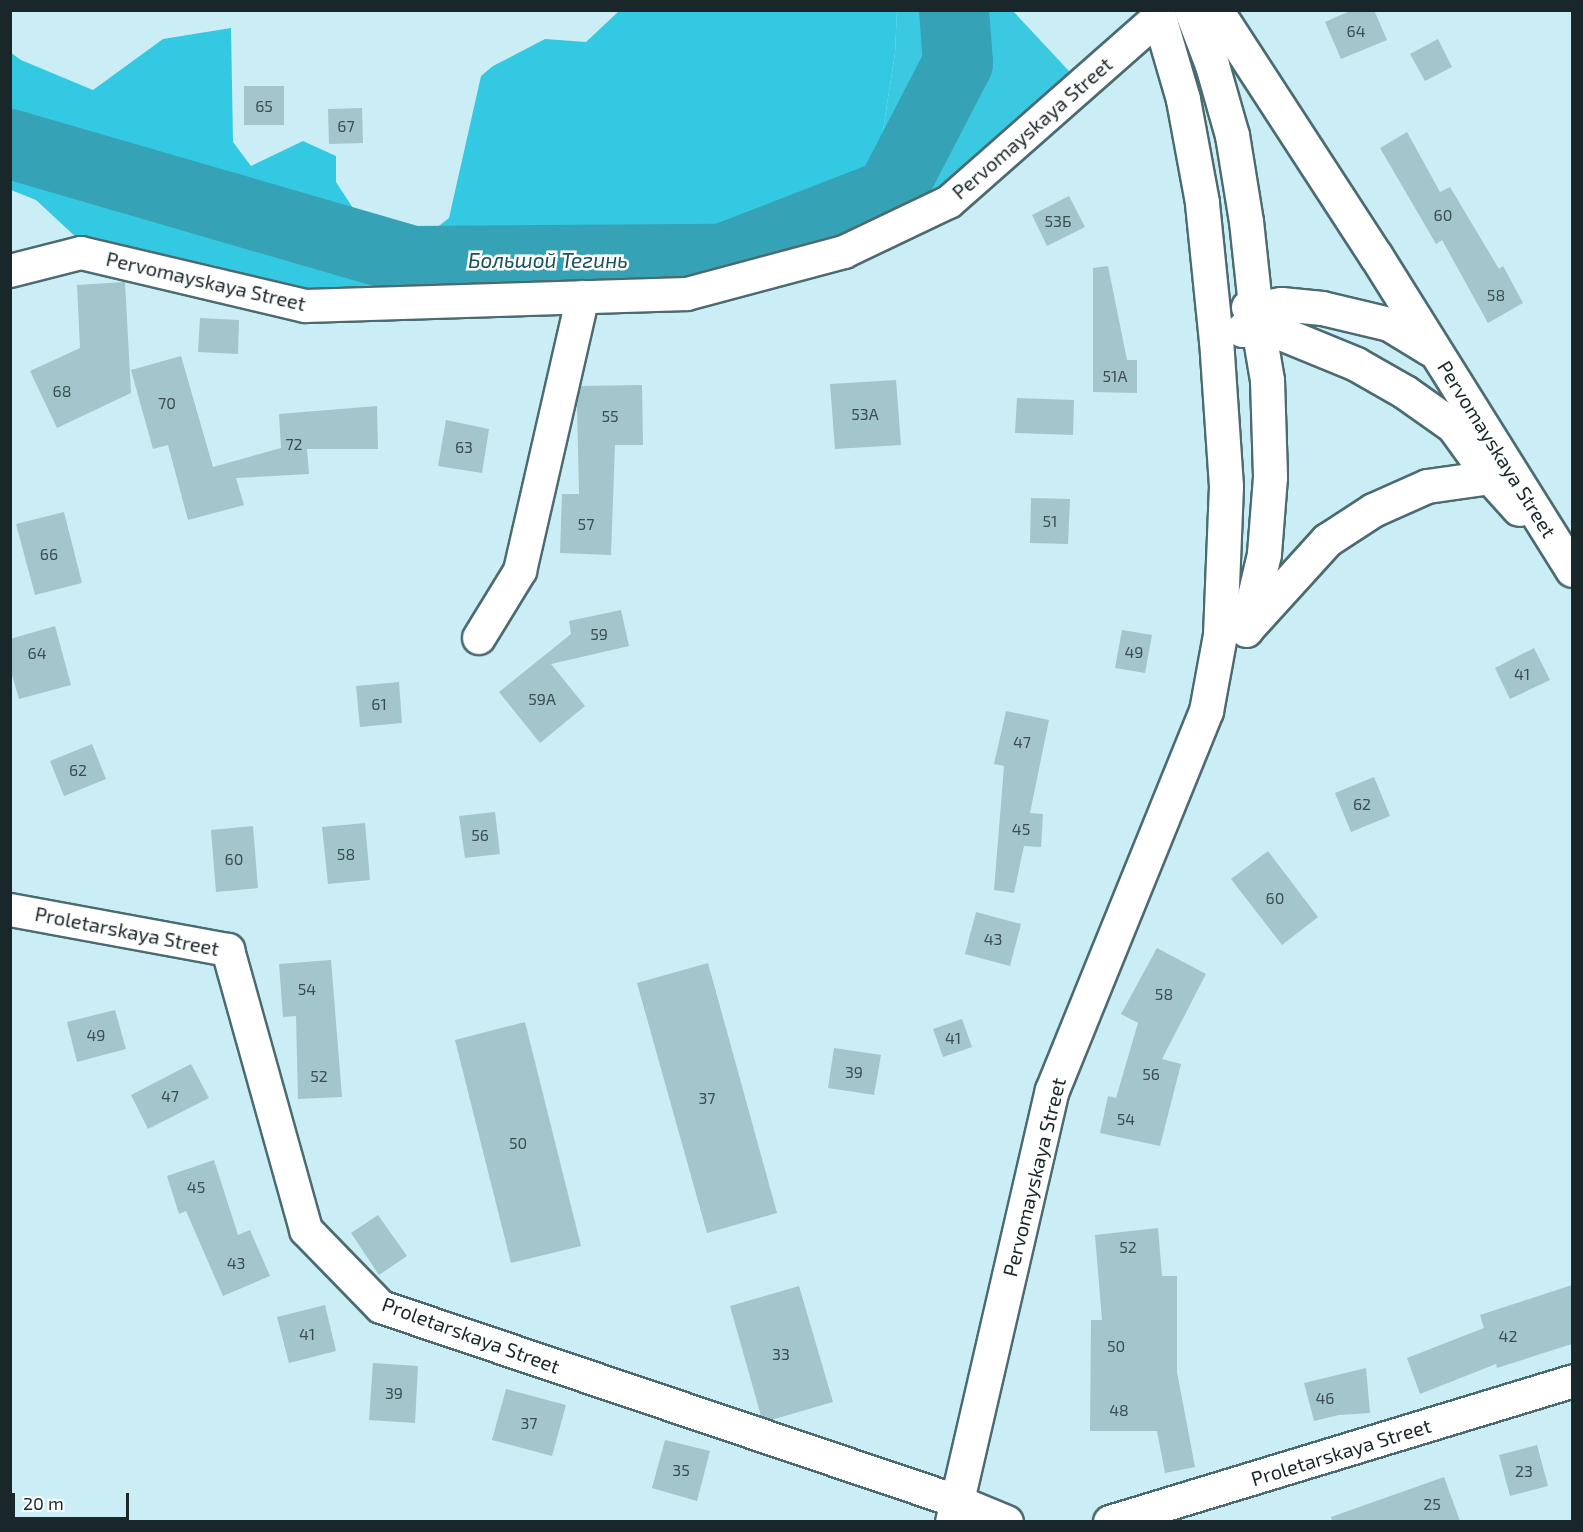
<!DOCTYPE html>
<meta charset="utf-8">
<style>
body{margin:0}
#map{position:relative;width:1583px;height:1532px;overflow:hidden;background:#cbeef6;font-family:"Exo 2",sans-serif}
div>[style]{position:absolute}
.green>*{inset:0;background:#3ac9e1}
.forest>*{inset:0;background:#33c9e2}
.river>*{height:70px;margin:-35px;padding:0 35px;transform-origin:35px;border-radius:35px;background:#36a2b6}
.building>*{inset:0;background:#a3c5cc}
.roads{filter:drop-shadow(2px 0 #4b6b71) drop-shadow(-2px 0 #4b6b71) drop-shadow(0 2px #4b6b71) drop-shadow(0 -2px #4b6b71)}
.minor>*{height:32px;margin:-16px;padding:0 16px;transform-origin:16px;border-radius:16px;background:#fff}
.tertiary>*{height:33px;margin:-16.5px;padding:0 16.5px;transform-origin:16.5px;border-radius:16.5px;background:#fff}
span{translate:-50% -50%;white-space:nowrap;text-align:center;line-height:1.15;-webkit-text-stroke:5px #fff;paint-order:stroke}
.number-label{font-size:16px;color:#3c4e52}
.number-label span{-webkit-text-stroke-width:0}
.street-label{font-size:20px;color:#1a272a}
.water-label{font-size:21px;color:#17525d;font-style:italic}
.frame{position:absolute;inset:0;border:12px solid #1a272a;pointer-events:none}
.scale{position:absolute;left:12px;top:1493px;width:117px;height:27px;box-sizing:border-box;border:3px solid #1a272a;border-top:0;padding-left:8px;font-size:18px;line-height:21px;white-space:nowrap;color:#1a272a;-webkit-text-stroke:4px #fff;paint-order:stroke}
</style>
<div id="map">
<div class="green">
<div style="clip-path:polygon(897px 11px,1013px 11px,1082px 85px,949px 202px,844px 252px,879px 156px,895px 53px)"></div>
</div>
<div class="forest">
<div style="clip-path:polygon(619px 11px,897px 11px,895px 53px,879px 156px,844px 252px,687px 294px,306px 306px,78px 239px,36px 200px,11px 190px,10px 52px,21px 60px,93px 90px,163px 39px,231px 28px,233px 142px,251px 166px,303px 141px,336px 156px,336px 182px,364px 225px,412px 247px,449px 218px,481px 76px,493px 66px,545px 39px,586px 42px)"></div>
</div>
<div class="river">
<div style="left:10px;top:144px;width:419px;rotate:16.2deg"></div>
<div style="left:412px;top:261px;width:310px;rotate:-0.4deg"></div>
<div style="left:722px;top:259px;width:180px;rotate:-21.2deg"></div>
<div style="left:890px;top:194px;width:148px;rotate:-62.6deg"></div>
<div style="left:958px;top:63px;width:53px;rotate:-94.3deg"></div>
</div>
<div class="building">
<div style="clip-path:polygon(1352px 10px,1374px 10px,1387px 40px,1341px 59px,1325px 22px)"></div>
<div style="clip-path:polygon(1438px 39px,1452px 67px,1425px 81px,1410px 54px)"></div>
<div style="clip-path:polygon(244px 86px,284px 86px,284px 125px,244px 125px)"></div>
<div style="clip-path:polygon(362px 108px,363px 143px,329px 144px,328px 109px)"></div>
<div style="clip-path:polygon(1407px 132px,1440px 192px,1450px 187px,1499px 269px,1503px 266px,1523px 303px,1488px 323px,1442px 240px,1436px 244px,1380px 148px)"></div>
<div style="clip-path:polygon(1069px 196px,1085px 227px,1047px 246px,1032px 215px)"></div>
<div style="clip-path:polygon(1108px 266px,1127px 360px,1137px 360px,1137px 393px,1093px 392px,1093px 268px)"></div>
<div style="clip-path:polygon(125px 282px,131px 393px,57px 428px,30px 371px,80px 348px,77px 285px)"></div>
<div style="clip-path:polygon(200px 318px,239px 320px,238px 354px,198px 352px)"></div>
<div style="clip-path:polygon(181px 356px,213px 467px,281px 448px,279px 414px,377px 406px,378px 449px,307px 449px,309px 474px,236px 478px,244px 505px,188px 520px,168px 445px,153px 449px,131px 370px)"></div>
<div style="clip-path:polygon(896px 380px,901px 445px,835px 449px,830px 384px)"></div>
<div style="clip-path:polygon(642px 385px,643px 445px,615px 445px,611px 555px,560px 553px,562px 494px,579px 494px,577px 405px,581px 386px)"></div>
<div style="clip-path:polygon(1017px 398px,1074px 400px,1073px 435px,1015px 433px)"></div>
<div style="clip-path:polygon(446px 420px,489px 429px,482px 473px,438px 466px)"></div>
<div style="clip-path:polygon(1031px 498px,1070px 499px,1068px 544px,1030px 543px)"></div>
<div style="clip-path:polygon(64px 512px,82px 583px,35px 595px,16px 524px)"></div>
<div style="clip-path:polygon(621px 610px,629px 646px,551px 664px,585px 706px,540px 743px,499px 692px,571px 634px,569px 621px)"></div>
<div style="clip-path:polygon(55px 626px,71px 685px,19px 699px,10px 668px,10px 639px)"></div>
<div style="clip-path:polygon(1122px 630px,1152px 635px,1145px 673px,1115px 668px)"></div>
<div style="clip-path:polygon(1534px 648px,1550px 680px,1510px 699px,1495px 668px)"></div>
<div style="clip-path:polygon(399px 682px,402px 723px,360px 727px,356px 686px)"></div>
<div style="clip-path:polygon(1006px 711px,1049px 720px,1030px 813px,1043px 814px,1041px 847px,1024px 846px,1014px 893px,994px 890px,1004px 766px,994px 764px)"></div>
<div style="clip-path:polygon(92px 744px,106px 779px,64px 796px,50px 761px)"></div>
<div style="clip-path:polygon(1374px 777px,1390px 816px,1351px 832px,1335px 793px)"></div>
<div style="clip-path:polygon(495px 812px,500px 854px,465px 858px,459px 816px)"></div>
<div style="clip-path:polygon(365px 823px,370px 880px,328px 884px,322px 827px)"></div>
<div style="clip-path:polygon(253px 826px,258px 888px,216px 892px,211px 830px)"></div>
<div style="clip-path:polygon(1268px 851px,1318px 917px,1282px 945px,1231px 879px)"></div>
<div style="clip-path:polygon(976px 912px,1021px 924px,1010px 966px,965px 954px)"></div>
<div style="clip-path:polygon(1157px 948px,1206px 974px,1162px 1059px,1181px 1064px,1160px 1146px,1100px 1133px,1108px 1096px,1116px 1098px,1138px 1023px,1121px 1014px)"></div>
<div style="clip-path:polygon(331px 960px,342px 1097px,298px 1099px,296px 1016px,283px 1017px,279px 964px)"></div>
<div style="clip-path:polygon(708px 963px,777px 1213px,707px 1233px,637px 983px)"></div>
<div style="clip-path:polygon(115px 1010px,126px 1049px,77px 1062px,67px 1022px)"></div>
<div style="clip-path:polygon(962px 1019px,972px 1047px,943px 1057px,933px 1029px)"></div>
<div style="clip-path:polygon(525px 1022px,581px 1246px,511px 1263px,455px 1040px)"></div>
<div style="clip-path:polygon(834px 1048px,881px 1055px,874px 1095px,828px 1088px)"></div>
<div style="clip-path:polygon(191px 1064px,209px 1098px,148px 1129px,131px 1095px)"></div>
<div style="clip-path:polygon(214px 1160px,238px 1235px,250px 1230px,270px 1276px,223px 1296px,186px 1211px,179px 1214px,167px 1176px)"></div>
<div style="clip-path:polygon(378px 1215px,407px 1256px,379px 1275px,351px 1233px)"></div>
<div style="clip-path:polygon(1158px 1228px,1162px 1276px,1177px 1276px,1177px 1372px,1195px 1467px,1165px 1473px,1157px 1431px,1090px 1431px,1091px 1320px,1102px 1320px,1095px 1235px)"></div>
<div style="clip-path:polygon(1572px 1285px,1572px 1344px,1497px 1368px,1496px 1364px,1420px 1394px,1407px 1358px,1484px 1328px,1480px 1315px)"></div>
<div style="clip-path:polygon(799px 1286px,833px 1402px,771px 1420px,761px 1416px,730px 1306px)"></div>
<div style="clip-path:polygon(325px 1305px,336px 1351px,289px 1363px,277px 1317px)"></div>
<div style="clip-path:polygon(373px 1363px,418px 1366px,415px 1423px,369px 1420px)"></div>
<div style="clip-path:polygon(1366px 1368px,1370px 1413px,1339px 1415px,1314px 1421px,1304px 1383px)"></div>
<div style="clip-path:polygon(506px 1389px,566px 1405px,552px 1456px,492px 1440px)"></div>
<div style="clip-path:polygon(665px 1440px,710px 1451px,697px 1501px,652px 1488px)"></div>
<div style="clip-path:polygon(1537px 1445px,1548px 1486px,1510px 1496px,1499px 1455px)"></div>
<div style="clip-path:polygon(1444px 1477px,1460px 1521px,1332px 1521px,1331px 1517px)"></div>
</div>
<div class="roads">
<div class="minor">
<div style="left:10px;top:271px;width:73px;rotate:-14.2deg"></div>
<div style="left:81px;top:253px;width:231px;rotate:13.3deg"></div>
<div style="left:306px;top:306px;width:381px;rotate:-1.8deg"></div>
<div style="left:687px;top:294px;width:163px;rotate:-15deg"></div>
<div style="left:844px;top:252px;width:116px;rotate:-25.5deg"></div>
<div style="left:949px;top:202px;width:281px;rotate:-41.4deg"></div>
<div style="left:479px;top:638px;width:79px;rotate:-58.5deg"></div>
<div style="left:520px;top:571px;width:281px;rotate:-77.1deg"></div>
<div style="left:10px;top:910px;width:222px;rotate:10.4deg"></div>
<div style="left:228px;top:950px;width:291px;rotate:74.4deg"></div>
<div style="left:306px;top:1230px;width:107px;rotate:45.8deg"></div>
<div style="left:381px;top:1307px;width:607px;rotate:18.64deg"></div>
<div style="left:956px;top:1501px;width:55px;rotate:22.4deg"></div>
<div style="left:1110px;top:1522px;width:483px;rotate:-16.9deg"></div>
</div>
<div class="tertiary">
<div style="left:1191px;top:10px;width:59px;rotate:69.1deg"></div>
<div style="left:1212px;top:65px;width:73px;rotate:74.1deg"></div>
<div style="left:1232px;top:135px;width:87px;rotate:80.8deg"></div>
<div style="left:1246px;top:221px;width:95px;rotate:83.9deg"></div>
<div style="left:1256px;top:315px;width:66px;rotate:80.4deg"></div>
<div style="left:1267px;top:380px;width:97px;rotate:88.2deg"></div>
<div style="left:1270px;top:477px;width:77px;rotate:94.5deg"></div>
<div style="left:1264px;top:554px;width:78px;rotate:103.3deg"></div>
<div style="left:1216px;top:10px;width:293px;rotate:57deg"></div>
<div style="left:1376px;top:256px;width:370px;rotate:58deg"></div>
<div style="left:1248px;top:307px;width:27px;rotate:48deg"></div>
<div style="left:1266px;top:327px;width:97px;rotate:22.3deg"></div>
<div style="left:1356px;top:364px;width:56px;rotate:29.7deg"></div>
<div style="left:1405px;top:392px;width:59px;rotate:35.3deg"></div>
<div style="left:1453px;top:426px;width:63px;rotate:54deg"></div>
<div style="left:1242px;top:330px;width:33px;rotate:-45deg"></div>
<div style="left:1265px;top:307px;width:16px;rotate:-11deg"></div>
<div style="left:1281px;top:304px;width:41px;rotate:5.6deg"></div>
<div style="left:1322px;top:308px;width:69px;rotate:13.4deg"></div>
<div style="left:1389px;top:324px;width:48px;rotate:31.4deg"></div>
<div style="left:1248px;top:627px;width:118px;rotate:-47.8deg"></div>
<div style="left:1327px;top:540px;width:55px;rotate:-33.1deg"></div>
<div style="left:1373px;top:510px;width:59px;rotate:-24deg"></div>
<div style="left:1427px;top:486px;width:64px;rotate:-8.1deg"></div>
<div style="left:1490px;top:477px;width:43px;rotate:47.8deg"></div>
<div style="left:952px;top:1522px;width:443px;rotate:-77deg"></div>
<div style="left:1052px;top:1090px;width:409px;rotate:-67.9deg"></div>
<div style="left:1206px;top:711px;width:77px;rotate:-79.6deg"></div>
<div style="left:1220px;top:635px;width:149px;rotate:-87.7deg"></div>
<div style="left:1226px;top:486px;width:145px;rotate:-93.9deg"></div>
<div style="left:1216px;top:341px;width:140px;rotate:-95.8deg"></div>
<div style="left:1202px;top:202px;width:105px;rotate:-100.5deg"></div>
<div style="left:1183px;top:99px;width:93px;rotate:-106.3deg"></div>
</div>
</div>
<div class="number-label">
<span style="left:1356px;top:31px">64</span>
<span style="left:264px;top:106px">65</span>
<span style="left:346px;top:126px">67</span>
<span style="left:1443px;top:215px">60</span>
<span style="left:1058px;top:221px">53Б</span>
<span style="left:1496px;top:295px">58</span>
<span style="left:1115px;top:376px">51А</span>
<span style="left:62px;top:391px">68</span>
<span style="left:167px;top:403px">70</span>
<span style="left:865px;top:414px">53А</span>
<span style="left:610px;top:416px">55</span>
<span style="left:294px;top:444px">72</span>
<span style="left:464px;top:447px">63</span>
<span style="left:1050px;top:521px">51</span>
<span style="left:586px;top:524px">57</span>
<span style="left:49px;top:554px">66</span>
<span style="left:599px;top:634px">59</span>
<span style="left:1134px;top:652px">49</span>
<span style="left:37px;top:653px">64</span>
<span style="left:1522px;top:674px">41</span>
<span style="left:542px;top:699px">59А</span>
<span style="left:379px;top:704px">61</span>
<span style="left:1022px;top:742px">47</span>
<span style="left:78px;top:770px">62</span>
<span style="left:1362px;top:804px">62</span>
<span style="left:1021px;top:829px">45</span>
<span style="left:480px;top:835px">56</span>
<span style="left:346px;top:854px">58</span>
<span style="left:234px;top:859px">60</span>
<span style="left:1275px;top:898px">60</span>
<span style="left:993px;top:939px">43</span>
<span style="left:307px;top:989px">54</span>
<span style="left:1164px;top:994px">58</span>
<span style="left:96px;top:1035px">49</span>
<span style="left:953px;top:1038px">41</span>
<span style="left:854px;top:1072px">39</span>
<span style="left:1151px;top:1074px">56</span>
<span style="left:319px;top:1076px">52</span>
<span style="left:170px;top:1096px">47</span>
<span style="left:707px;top:1098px">37</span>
<span style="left:1126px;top:1119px">54</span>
<span style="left:518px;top:1143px">50</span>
<span style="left:196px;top:1187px">45</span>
<span style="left:1128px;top:1247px">52</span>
<span style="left:236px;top:1263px">43</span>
<span style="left:307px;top:1334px">41</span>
<span style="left:1508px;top:1336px">42</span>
<span style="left:1116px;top:1346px">50</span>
<span style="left:781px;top:1354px">33</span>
<span style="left:394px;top:1393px">39</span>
<span style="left:1325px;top:1398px">46</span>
<span style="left:1119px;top:1410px">48</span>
<span style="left:529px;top:1423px">37</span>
<span style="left:681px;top:1470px">35</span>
<span style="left:1524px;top:1471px">23</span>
<span style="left:1432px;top:1504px">25</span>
</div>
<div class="street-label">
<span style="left:1032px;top:128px;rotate:-41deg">Pervomayskaya Street</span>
<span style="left:206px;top:281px;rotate:13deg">Pervomayskaya Street</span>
<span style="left:1497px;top:449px;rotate:58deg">Pervomayskaya Street</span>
<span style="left:127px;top:931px;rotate:11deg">Proletarskaya Street</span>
<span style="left:1034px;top:1177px;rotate:-76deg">Pervomayskaya Street</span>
<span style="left:471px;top:1335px;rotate:20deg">Proletarskaya Street</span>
<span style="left:1341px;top:1452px;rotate:-17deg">Proletarskaya Street</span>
</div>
<div class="water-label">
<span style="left:548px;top:260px">Большой Тегинь</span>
</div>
<div class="frame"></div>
<div class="scale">20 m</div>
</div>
